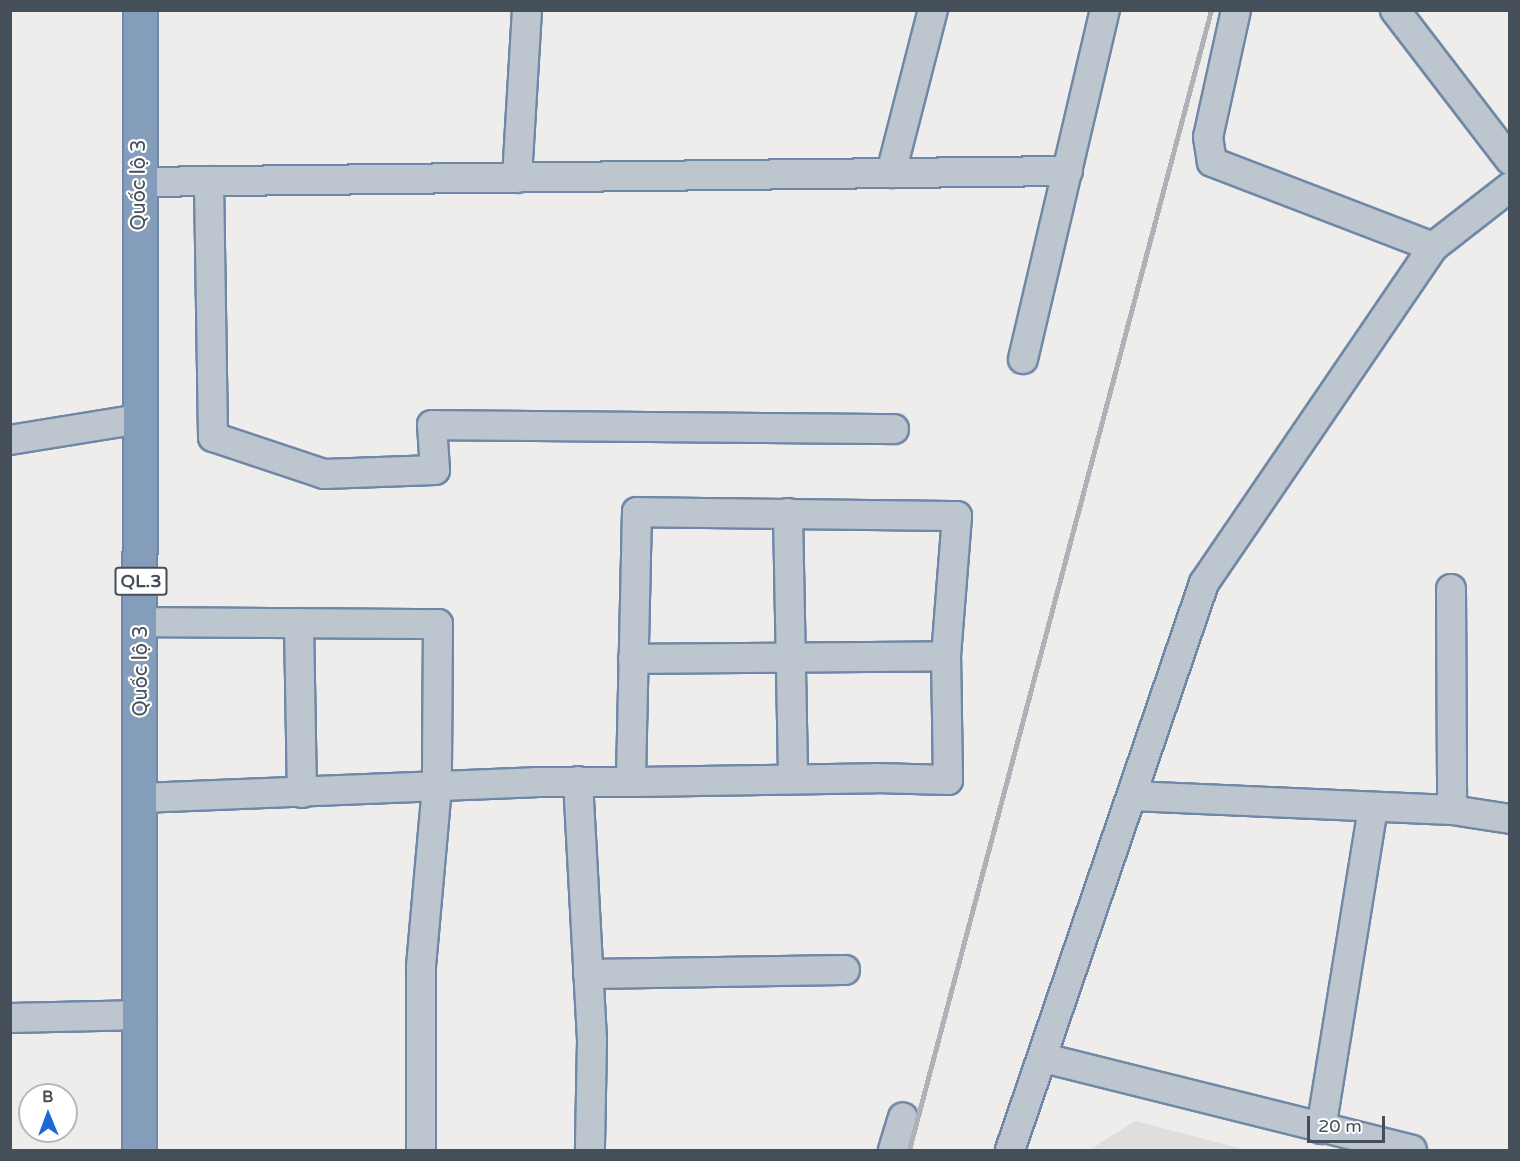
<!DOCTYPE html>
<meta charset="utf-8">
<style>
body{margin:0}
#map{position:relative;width:1520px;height:1161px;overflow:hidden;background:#efecec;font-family:"Varela Round",sans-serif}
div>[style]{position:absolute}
.education>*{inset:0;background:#e0ddde}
.roads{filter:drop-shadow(2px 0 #6f88a7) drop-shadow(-2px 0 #6f88a7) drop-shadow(0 2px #6f88a7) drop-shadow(0 -2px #6f88a7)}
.minor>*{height:28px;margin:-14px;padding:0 14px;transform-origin:14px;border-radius:14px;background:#bdc6ce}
.highway>*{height:33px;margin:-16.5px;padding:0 16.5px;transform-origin:16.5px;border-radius:16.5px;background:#849dbb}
.rail>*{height:4.5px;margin:-2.25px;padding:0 2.25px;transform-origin:2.25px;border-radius:2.25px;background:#aeb1b6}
span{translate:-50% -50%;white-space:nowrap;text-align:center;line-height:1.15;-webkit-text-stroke:4.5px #fff;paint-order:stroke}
.shield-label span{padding:2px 4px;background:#fff;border:2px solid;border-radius:4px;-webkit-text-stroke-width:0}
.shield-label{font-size:18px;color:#454f59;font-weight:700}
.street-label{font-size:20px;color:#454f59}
.frame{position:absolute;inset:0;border:12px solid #454f59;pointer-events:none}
.north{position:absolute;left:18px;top:1083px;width:60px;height:60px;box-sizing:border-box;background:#fff;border:2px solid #b5b9bd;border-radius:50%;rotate:359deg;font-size:16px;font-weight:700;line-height:24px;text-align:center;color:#454f59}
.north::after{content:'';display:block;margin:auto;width:21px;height:27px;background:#1b68d9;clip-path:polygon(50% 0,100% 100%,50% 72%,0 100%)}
.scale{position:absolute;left:1307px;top:1116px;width:78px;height:27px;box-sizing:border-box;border:3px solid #454f59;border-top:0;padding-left:8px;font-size:18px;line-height:21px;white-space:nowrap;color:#454f59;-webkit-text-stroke:4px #fff;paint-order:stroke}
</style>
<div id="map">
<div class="education">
<div style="clip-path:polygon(1135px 1121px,1247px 1150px,1089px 1150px)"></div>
</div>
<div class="roads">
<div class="minor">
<div style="left:1236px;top:10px;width:130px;rotate:102.4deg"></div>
<div style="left:1208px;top:137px;width:25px;rotate:81deg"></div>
<div style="left:1212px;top:162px;width:237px;rotate:21deg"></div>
<div style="left:1395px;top:10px;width:189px;rotate:52.5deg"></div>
<div style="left:891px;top:173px;width:168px;rotate:-75.6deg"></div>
<div style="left:517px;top:178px;width:168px;rotate:-86.6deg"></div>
<div style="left:209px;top:181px;width:256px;rotate:89.1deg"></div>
<div style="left:213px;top:437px;width:117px;rotate:18.4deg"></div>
<div style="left:324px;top:474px;width:111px;rotate:-2.1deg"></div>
<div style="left:435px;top:470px;width:45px;rotate:-93.8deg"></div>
<div style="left:432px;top:425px;width:462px;rotate:0.5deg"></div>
<div style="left:139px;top:182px;width:929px;rotate:-0.68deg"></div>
<div style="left:1023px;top:359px;width:359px;rotate:-76.8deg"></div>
<div style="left:10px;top:440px;width:132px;rotate:-9.2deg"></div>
<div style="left:788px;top:513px;width:266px;rotate:88.9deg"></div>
<div style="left:1451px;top:589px;width:221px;rotate:89.7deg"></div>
<div style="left:141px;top:622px;width:297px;rotate:0.4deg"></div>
<div style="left:438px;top:624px;width:163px;rotate:90.4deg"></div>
<div style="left:437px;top:787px;width:181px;rotate:95.1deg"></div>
<div style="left:421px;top:967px;width:183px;rotate:90deg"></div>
<div style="left:299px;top:623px;width:170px;rotate:89deg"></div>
<div style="left:633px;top:659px;width:313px;rotate:-0.5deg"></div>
<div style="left:578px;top:781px;width:260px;rotate:86.9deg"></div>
<div style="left:592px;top:1041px;width:109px;rotate:91.1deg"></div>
<div style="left:1132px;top:796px;width:320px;rotate:2.5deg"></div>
<div style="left:1452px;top:810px;width:59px;rotate:8.8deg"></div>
<div style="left:141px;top:798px;width:394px;rotate:-2.3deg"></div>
<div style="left:535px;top:782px;width:96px"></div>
<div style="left:631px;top:782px;width:245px;rotate:-0.9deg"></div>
<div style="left:876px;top:778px;width:72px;rotate:1.6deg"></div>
<div style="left:948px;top:780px;width:124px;rotate:-90.9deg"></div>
<div style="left:946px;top:656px;width:140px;rotate:-85.5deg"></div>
<div style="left:957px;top:516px;width:320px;rotate:-179.3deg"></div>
<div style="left:637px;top:512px;width:270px;rotate:91.3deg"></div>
<div style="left:588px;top:974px;width:257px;rotate:-0.9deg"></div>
<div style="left:10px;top:1018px;width:132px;rotate:-1.3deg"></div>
<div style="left:1044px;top:1058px;width:379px;rotate:14deg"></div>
<div style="left:1321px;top:1129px;width:326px;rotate:-80.8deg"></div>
<div style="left:893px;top:1150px;width:34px;rotate:-73deg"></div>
<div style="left:1010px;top:1150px;width:599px;rotate:-71.11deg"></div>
<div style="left:1204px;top:583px;width:407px;rotate:-55.7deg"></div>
<div style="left:1433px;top:247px;width:98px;rotate:-37.9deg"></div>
</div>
<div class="highway">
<div style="left:139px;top:1150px;width:1140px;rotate:-89.95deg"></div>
</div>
</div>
<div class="rail">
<div style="left:909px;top:1150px;width:1179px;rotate:-75.16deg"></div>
</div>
<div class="shield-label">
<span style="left:141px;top:581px">QL.3</span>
</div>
<div class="street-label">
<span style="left:139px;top:185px;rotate:-90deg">Quốc lộ 3</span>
<span style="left:141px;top:671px;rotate:-90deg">Quốc lộ 3</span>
</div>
<div class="frame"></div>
<div class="north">B</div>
<div class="scale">20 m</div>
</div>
